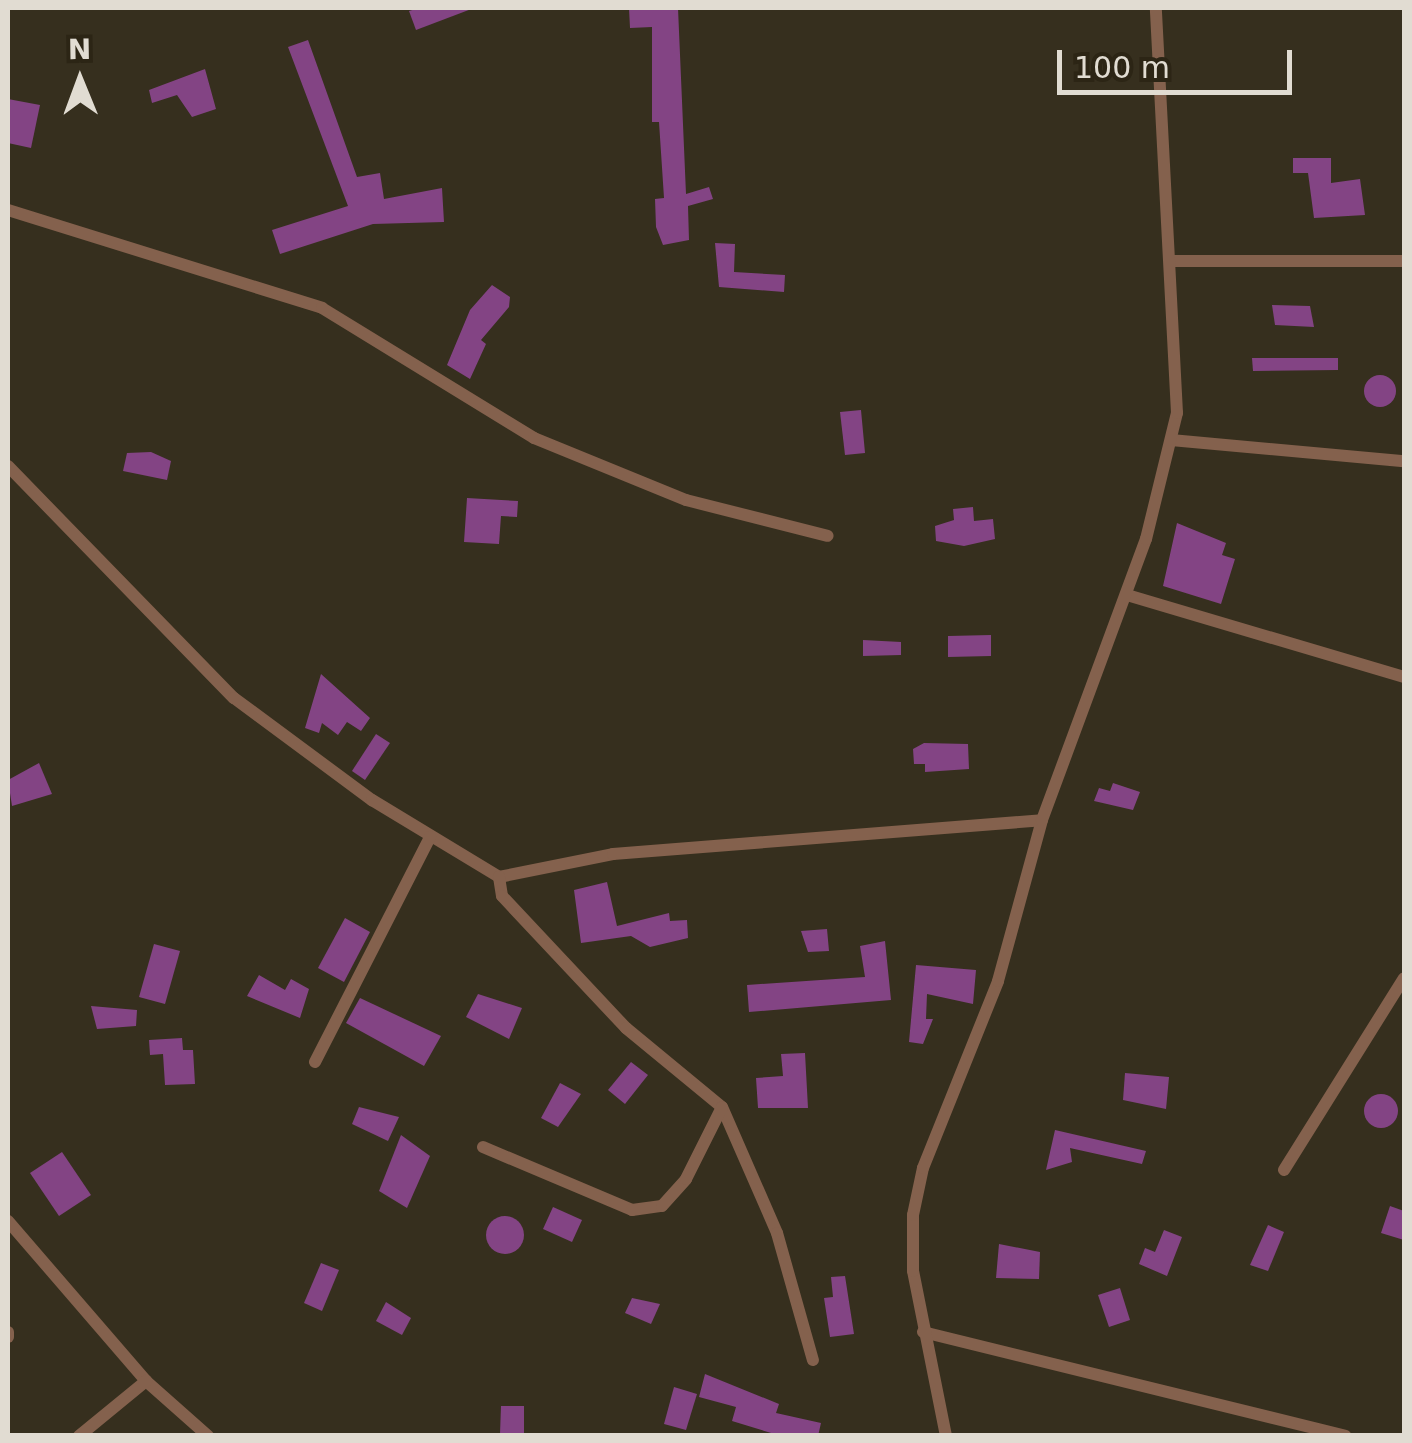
<!DOCTYPE html>
<style>
body{margin:0}
#map{position:relative;width:1412px;height:1443px;overflow:hidden;background:#362f1e;font-family:"DejaVu Sans",sans-serif}
div>[style]{position:absolute}
.building>*{inset:0;background:#834484}
.round{border-radius:50%}
.minor>*{height:12px;margin:-6px;padding:0 6px;transform-origin:6px;border-radius:6px;background:#84614d}
span{translate:-50% -50%;white-space:nowrap;text-align:center;line-height:1.15;-webkit-text-stroke:9px #2c2515;paint-order:stroke}
.frame{position:absolute;inset:0;border:10px solid #e1dcd2;pointer-events:none}
.north{position:absolute;left:30px;top:30px;width:100px;height:100px;-webkit-text-stroke:8px #2c2515;paint-order:stroke;rotate:359deg;font-size:28px;font-weight:700;line-height:40px;text-align:center;color:#e1dcd2}
.north::after{content:'';display:block;margin:auto;width:35px;height:45px;background:#e1dcd2;clip-path:polygon(50% 0,100% 100%,50% 72%,0 100%)}
.scale{position:absolute;left:1057px;top:50px;width:235px;height:45px;box-sizing:border-box;border:5px solid #e1dcd2;border-top:0;padding-left:12px;font-size:30px;line-height:35px;white-space:nowrap;color:#e1dcd2;-webkit-text-stroke:8px #2c2515;paint-order:stroke}
</style>
<div id="map">
<div class="building">
<div style="clip-path:polygon(474px 8px,416px 30px,409px 11px,419px 8px)"></div>
<div style="clip-path:polygon(629px 8px,678px 8px,686px 194px,709px 187px,713px 199px,688px 206px,689px 240px,663px 245px,656px 227px,655px 199px,664px 198px,659px 122px,652px 122px,652px 27px,630px 28px)"></div>
<div style="clip-path:polygon(308px 40px,357px 177px,380px 173px,384px 199px,442px 188px,444px 222px,373px 224px,280px 254px,272px 230px,348px 206px,288px 47px)"></div>
<div style="clip-path:polygon(205px 69px,216px 109px,192px 117px,177px 95px,152px 103px,149px 90px)"></div>
<div style="clip-path:polygon(8px 99px,40px 105px,31px 148px,8px 143px)"></div>
<div style="clip-path:polygon(1293px 158px,1331px 158px,1331px 183px,1360px 179px,1365px 215px,1314px 218px,1308px 173px,1293px 173px)"></div>
<div style="clip-path:polygon(715px 243px,735px 244px,734px 272px,785px 275px,784px 292px,719px 287px)"></div>
<div style="clip-path:polygon(492px 285px,510px 297px,509px 307px,481px 340px,486px 344px,470px 379px,447px 365px,470px 310px)"></div>
<div style="clip-path:polygon(1272px 305px,1310px 306px,1314px 327px,1275px 325px)"></div>
<div style="clip-path:polygon(1252px 358px,1338px 358px,1338px 370px,1253px 371px)"></div>
<div class="round" style="left:1364px;top:375px;width:32px;height:32px"></div>
<div style="clip-path:polygon(861px 410px,865px 453px,845px 455px,840px 412px)"></div>
<div style="clip-path:polygon(151px 452px,171px 461px,167px 480px,123px 471px,127px 453px)"></div>
<div style="clip-path:polygon(467px 498px,518px 501px,517px 517px,501px 516px,499px 544px,464px 542px)"></div>
<div style="clip-path:polygon(973px 507px,974px 521px,993px 519px,995px 539px,964px 546px,936px 541px,935px 526px,954px 520px,953px 509px)"></div>
<div style="clip-path:polygon(1177px 523px,1226px 543px,1222px 555px,1235px 559px,1221px 604px,1163px 586px)"></div>
<div style="clip-path:polygon(991px 635px,991px 656px,948px 657px,948px 636px)"></div>
<div style="clip-path:polygon(863px 640px,901px 642px,901px 655px,863px 656px)"></div>
<div style="clip-path:polygon(321px 674px,370px 718px,361px 731px,347px 722px,338px 735px,322px 723px,319px 733px,305px 728px)"></div>
<div style="clip-path:polygon(376px 734px,390px 743px,365px 780px,352px 771px)"></div>
<div style="clip-path:polygon(924px 743px,968px 744px,969px 769px,925px 772px,925px 764px,914px 764px,913px 749px)"></div>
<div style="clip-path:polygon(39px 763px,52px 794px,12px 806px,8px 780px)"></div>
<div style="clip-path:polygon(1113px 783px,1140px 792px,1133px 810px,1094px 801px,1099px 788px,1110px 791px)"></div>
<div style="clip-path:polygon(607px 882px,617px 926px,669px 913px,670px 921px,687px 920px,688px 938px,650px 947px,631px 936px,581px 943px,574px 890px)"></div>
<div style="clip-path:polygon(345px 918px,370px 932px,344px 982px,318px 968px)"></div>
<div style="clip-path:polygon(827px 929px,829px 951px,808px 952px,801px 931px)"></div>
<div style="clip-path:polygon(885px 941px,891px 1000px,749px 1012px,747px 985px,865px 977px,860px 946px)"></div>
<div style="clip-path:polygon(154px 944px,180px 951px,165px 1004px,139px 997px)"></div>
<div style="clip-path:polygon(916px 965px,976px 970px,973px 1004px,927px 994px,926px 1019px,933px 1019px,923px 1044px,909px 1042px)"></div>
<div style="clip-path:polygon(259px 975px,285px 990px,291px 979px,309px 989px,300px 1018px,247px 996px)"></div>
<div style="clip-path:polygon(478px 994px,522px 1008px,509px 1039px,466px 1017px)"></div>
<div style="clip-path:polygon(360px 998px,441px 1036px,424px 1066px,346px 1023px)"></div>
<div style="clip-path:polygon(91px 1006px,137px 1010px,136px 1026px,97px 1029px)"></div>
<div style="clip-path:polygon(182px 1038px,183px 1050px,193px 1050px,195px 1084px,165px 1085px,163px 1054px,150px 1055px,149px 1040px)"></div>
<div style="clip-path:polygon(805px 1053px,808px 1108px,758px 1108px,756px 1078px,783px 1076px,781px 1054px)"></div>
<div style="clip-path:polygon(631px 1062px,648px 1075px,625px 1104px,608px 1090px)"></div>
<div style="clip-path:polygon(1125px 1073px,1169px 1077px,1166px 1109px,1123px 1100px)"></div>
<div style="clip-path:polygon(560px 1083px,581px 1094px,558px 1127px,541px 1118px)"></div>
<div class="round" style="left:1364px;top:1094px;width:34px;height:34px"></div>
<div style="clip-path:polygon(359px 1107px,399px 1117px,388px 1141px,352px 1124px)"></div>
<div style="clip-path:polygon(1055px 1130px,1146px 1151px,1142px 1164px,1070px 1148px,1072px 1162px,1046px 1170px)"></div>
<div style="clip-path:polygon(401px 1135px,430px 1156px,407px 1208px,379px 1191px)"></div>
<div style="clip-path:polygon(62px 1152px,91px 1195px,59px 1216px,30px 1173px)"></div>
<div style="clip-path:polygon(1390px 1206px,1404px 1211px,1404px 1240px,1381px 1233px)"></div>
<div style="clip-path:polygon(553px 1207px,582px 1220px,572px 1242px,543px 1229px)"></div>
<div class="round" style="left:486px;top:1216px;width:38px;height:38px"></div>
<div style="clip-path:polygon(1268px 1225px,1284px 1232px,1268px 1271px,1250px 1265px)"></div>
<div style="clip-path:polygon(1164px 1230px,1182px 1237px,1167px 1276px,1139px 1264px,1145px 1248px,1155px 1252px)"></div>
<div style="clip-path:polygon(999px 1244px,1040px 1252px,1039px 1279px,996px 1278px)"></div>
<div style="clip-path:polygon(321px 1263px,339px 1270px,322px 1311px,304px 1303px)"></div>
<div style="clip-path:polygon(845px 1276px,854px 1334px,830px 1337px,824px 1298px,833px 1297px,831px 1277px)"></div>
<div style="clip-path:polygon(1120px 1288px,1130px 1320px,1109px 1327px,1098px 1295px)"></div>
<div style="clip-path:polygon(632px 1298px,660px 1304px,651px 1324px,625px 1313px)"></div>
<div style="clip-path:polygon(386px 1302px,411px 1318px,402px 1335px,376px 1321px)"></div>
<div style="clip-path:polygon(705px 1374px,779px 1404px,776px 1413px,821px 1423px,818px 1436px,781px 1436px,732px 1421px,736px 1407px,699px 1397px)"></div>
<div style="clip-path:polygon(674px 1387px,697px 1394px,686px 1430px,664px 1424px)"></div>
<div style="clip-path:polygon(501px 1406px,524px 1406px,524px 1435px,500px 1434px)"></div>
</div>
<div class="minor">
<div style="left:8px;top:210px;width:329px;rotate:17.3deg"></div>
<div style="left:322px;top:308px;width:249px;rotate:31.5deg"></div>
<div style="left:534px;top:438px;width:164px;rotate:22.2deg"></div>
<div style="left:686px;top:500px;width:146px;rotate:14.2deg"></div>
<div style="left:1173px;top:261px;width:231px"></div>
<div style="left:1171px;top:440px;width:234px;rotate:5.2deg"></div>
<div style="left:8px;top:466px;width:324px;rotate:45.8deg"></div>
<div style="left:234px;top:698px;width:172px;rotate:36.5deg"></div>
<div style="left:372px;top:800px;width:149px;rotate:31.2deg"></div>
<div style="left:499px;top:877px;width:116px;rotate:-11.4deg"></div>
<div style="left:613px;top:854px;width:430px;rotate:-4.5deg"></div>
<div style="left:1127px;top:595px;width:289px;rotate:16.5deg"></div>
<div style="left:499px;top:877px;width:19px;rotate:81deg"></div>
<div style="left:502px;top:896px;width:181px;rotate:46.8deg"></div>
<div style="left:626px;top:1028px;width:124px;rotate:39.5deg"></div>
<div style="left:722px;top:1107px;width:137px;rotate:66.4deg"></div>
<div style="left:777px;top:1233px;width:132px;rotate:74.2deg"></div>
<div style="left:315px;top:1062px;width:253px;rotate:-62.9deg"></div>
<div style="left:483px;top:1147px;width:162px;rotate:22.9deg"></div>
<div style="left:632px;top:1210px;width:30px;rotate:-8deg"></div>
<div style="left:662px;top:1206px;width:36px;rotate:-48deg"></div>
<div style="left:686px;top:1179px;width:80px;rotate:-63.4deg"></div>
<div style="left:1284px;top:1170px;width:226px;rotate:-58deg"></div>
<div style="left:8px;top:1221px;width:211px;rotate:49.2deg"></div>
<div style="left:146px;top:1381px;width:83px;rotate:41.6deg"></div>
<div style="left:8px;top:1332px;width:5px;rotate:90deg"></div>
<div style="left:923px;top:1332px;width:435px;rotate:13.8deg"></div>
<div style="left:79px;top:1436px;width:87px;rotate:-39.4deg"></div>
<div style="left:946px;top:1436px;width:168px;rotate:-101.3deg"></div>
<div style="left:913px;top:1271px;width:56px;rotate:-90deg"></div>
<div style="left:913px;top:1215px;width:48px;rotate:-78deg"></div>
<div style="left:923px;top:1168px;width:201px;rotate:-68.1deg"></div>
<div style="left:998px;top:981px;width:167px;rotate:-74.7deg"></div>
<div style="left:1042px;top:820px;width:300px;rotate:-69.7deg"></div>
<div style="left:1146px;top:539px;width:130px;rotate:-76.2deg"></div>
<div style="left:1177px;top:413px;width:406px;rotate:-93deg"></div>
</div>
<div class="frame"></div>
<div class="north">N</div>
<div class="scale">100 m</div>
</div>
